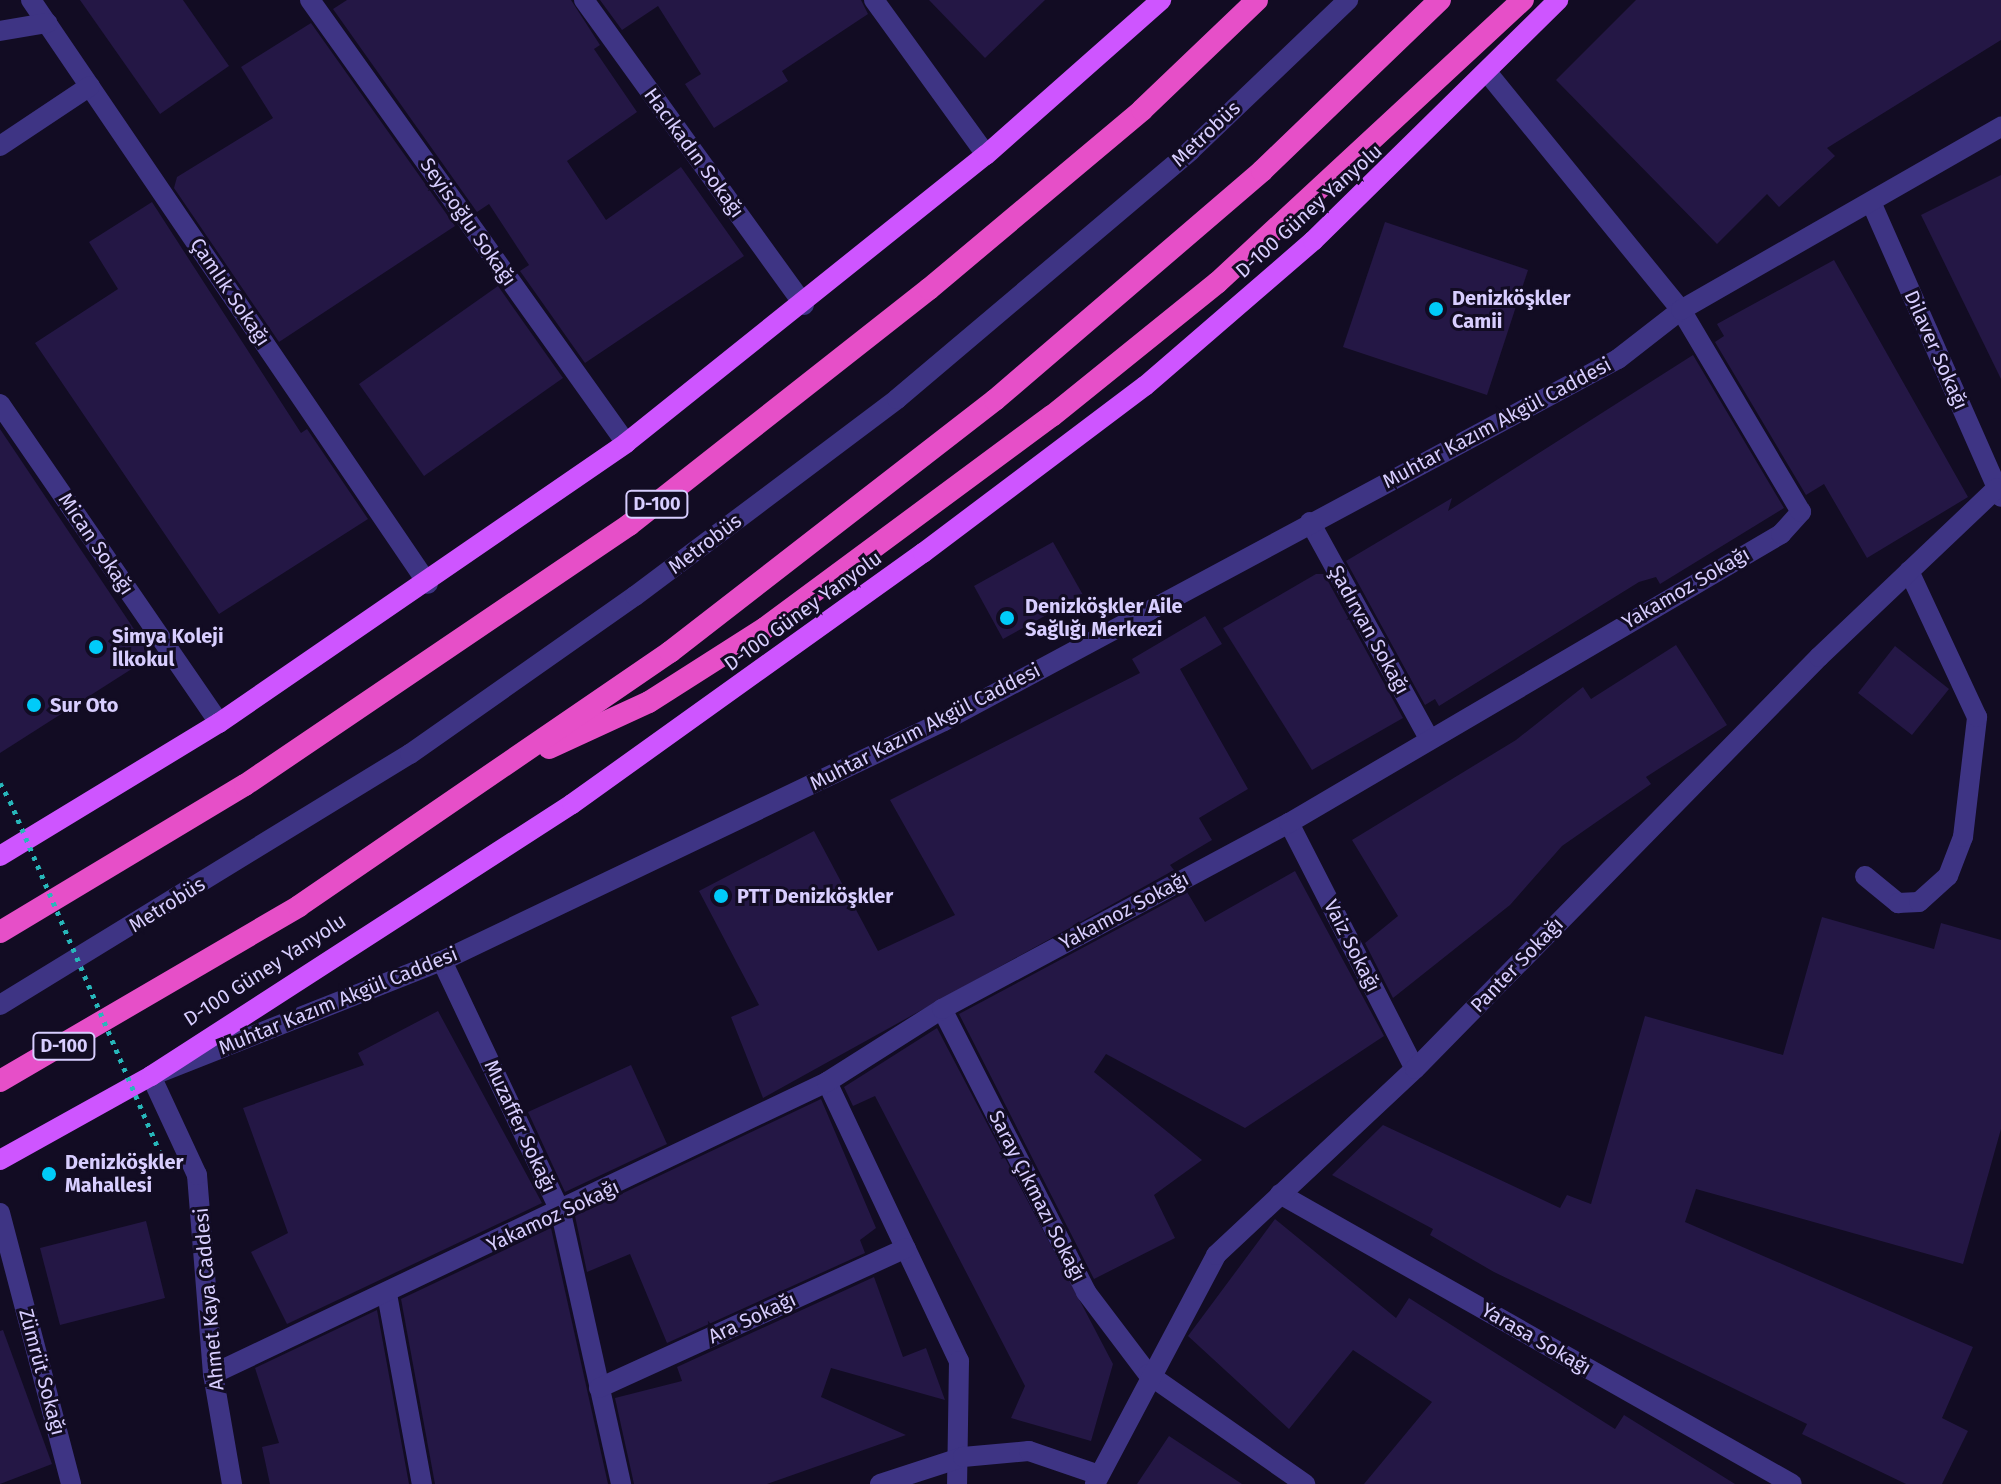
<!DOCTYPE html>
<meta charset="utf-8">
<style>
body{margin:0}
#map{position:relative;width:2001px;height:1484px;overflow:hidden;background:#120c23;font-family:"Fira Sans",sans-serif}
div>[style]{position:absolute}
.building>*{inset:0;background:#241745}
.path>*{height:5px;margin-top:-2.5px;transform-origin:0;background:repeating-linear-gradient(90deg,#27b7ba 0 4px,transparent 0 10px)}
.service>*{height:20px;margin:-10px;padding:0 10px;transform-origin:10px;border-radius:10px;background:#3e3484}
.minor>*{height:20px;margin:-10px;padding:0 10px;transform-origin:10px;border-radius:10px;background:#3e3484}
.tertiary>*{height:20px;margin:-10px;padding:0 10px;transform-origin:10px;border-radius:10px;background:#3e3484}
.primary>*{height:20px;margin:-10px;padding:0 10px;transform-origin:10px;border-radius:10px;background:#ce55ff}
.trunk>*{height:22px;margin:-11px;padding:0 11px;transform-origin:11px;border-radius:11px;background:#e64fc8}
.path-bridge>*{height:5px;margin-top:-2.5px;transform-origin:0;background:repeating-linear-gradient(90deg,#27b7ba 0 4px,transparent 0 10px)}
.dots>*{width:22px;height:22px;translate:-50% -50%;box-sizing:border-box;border:4px solid #120c23;border-radius:50%}
span{translate:-50% -50%;white-space:nowrap;text-align:center;line-height:1.15;-webkit-text-stroke:6px #120c23;paint-order:stroke}
.shield-label span{padding:2px 6px;background:#120c23;border:2px solid;border-radius:6px;-webkit-text-stroke-width:0}
.shield-label{font-size:18px;color:#d8ceff;font-weight:700}
.street-label{font-size:20px;color:#d8ceff}
.poi-label{font-size:20px;color:#d8ceff;font-weight:700}
.left{translate:0 -50%;text-align:left}
</style>
<div id="map">
<div class="building">
<div style="clip-path:polygon(80px 0,183px 0,229px 66px,160px 114px)"></div>
<div style="clip-path:polygon(347px 0,571px 0,600px 45px,594px 49px,637px 112px,567px 161px,606px 220px,681px 167px,744px 256px,585px 363px,520px 271px,529px 265px,489px 204px,477px 212px,333px 9px)"></div>
<div style="clip-path:polygon(600px 0,861px 0,868px 14px,782px 71px,788px 81px,714px 128px,685px 84px,701px 74px,658px 6px,622px 30px)"></div>
<div style="clip-path:polygon(929px 0,1045px 0,985px 58px)"></div>
<div style="clip-path:polygon(1636px 0,2001px 0,2001px 40px,1827px 148px,1835px 156px,1779px 207px,1767px 194px,1717px 244px,1556px 80px)"></div>
<div style="clip-path:polygon(311px 23px,455px 226px,279px 342px,174px 188px,177px 177px,273px 118px,241px 67px)"></div>
<div style="clip-path:polygon(2001px 175px,2001px 379px,1921px 215px)"></div>
<div style="clip-path:polygon(152px 202px,301px 433px,307px 429px,368px 519px,219px 614px,35px 343px,118px 289px,89px 242px)"></div>
<div style="clip-path:polygon(1385px 222px,1528px 270px,1487px 395px,1343px 347px)"></div>
<div style="clip-path:polygon(1834px 260px,1968px 497px,1867px 558px,1824px 484px,1806px 495px,1715px 342px,1724px 336px,1717px 324px)"></div>
<div style="clip-path:polygon(498px 286px,563px 378px,424px 476px,359px 384px)"></div>
<div style="clip-path:polygon(1693px 355px,1784px 508px,1660px 584px,1656px 577px,1639px 582px,1439px 706px,1435px 699px,1425px 705px,1346px 561px,1452px 498px,1448px 511px)"></div>
<div style="clip-path:polygon(0 429px,152px 656px,0 753px)"></div>
<div style="clip-path:polygon(1053px 542px,1083px 595px,1003px 639px,974px 586px)"></div>
<div style="clip-path:polygon(1316px 574px,1324px 574px,1403px 718px,1312px 770px,1223px 628px)"></div>
<div style="clip-path:polygon(1205px 616px,1222px 644px,1180px 669px,1248px 789px,1199px 818px,1212px 840px,1170px 865px,1174px 870px,763px 1098px,731px 1017px,759px 1005px,699px 891px,814px 831px,878px 951px,955px 915px,890px 800px,1140px 673px,1132px 659px)"></div>
<div style="clip-path:polygon(1676px 645px,1727px 725px,1646px 777px,1651px 784px,1562px 846px,1510px 905px,1393px 998px,1365px 943px,1398px 916px,1352px 840px,1516px 740px,1583px 687px,1591px 699px)"></div>
<div style="clip-path:polygon(1895px 646px,1949px 689px,1912px 735px,1858px 693px)"></div>
<div style="clip-path:polygon(1295px 871px,1384px 1036px,1245px 1128px,1106px 1054px,1094px 1072px,1202px 1160px,1154px 1195px,1175px 1238px,1094px 1279px,959px 1014px,1187px 892px,1205px 922px)"></div>
<div style="clip-path:polygon(1822px 917px,1934px 949px,1941px 923px,2001px 940px,2001px 1129px,1963px 1264px,1696px 1189px,1685px 1222px,1973px 1347px,1942px 1418px,1968px 1431px,1942px 1484px,1906px 1484px,1802px 1434px,1807px 1424px,1494px 1272px,1430px 1235px,1433px 1229px,1332px 1175px,1383px 1125px,1560px 1208px,1567px 1195px,1591px 1204px,1645px 1016px,1783px 1055px)"></div>
<div style="clip-path:polygon(438px 1011px,542px 1203px,287px 1324px,251px 1252px,288px 1233px,243px 1108px,364px 1065px,358px 1053px)"></div>
<div style="clip-path:polygon(937px 1028px,1113px 1364px,1091px 1441px,1011px 1418px,1025px 1386px,875px 1096px,853px 1106px,844px 1087px)"></div>
<div style="clip-path:polygon(631px 1065px,667px 1144px,565px 1192px,528px 1112px)"></div>
<div style="clip-path:polygon(821px 1099px,876px 1228px,860px 1240px,865px 1253px,667px 1343px,630px 1254px,587px 1272px,575px 1216px)"></div>
<div style="clip-path:polygon(1275px 1219px,1396px 1318px,1409px 1298px,1615px 1429px,1624px 1415px,1735px 1484px,1364px 1484px,1432px 1402px,1353px 1350px,1289px 1429px,1188px 1336px)"></div>
<div style="clip-path:polygon(146px 1221px,165px 1298px,60px 1325px,40px 1248px)"></div>
<div style="clip-path:polygon(551px 1228px,608px 1484px,435px 1484px,401px 1299px)"></div>
<div style="clip-path:polygon(874px 1277px,903px 1357px,926px 1348px,945px 1400px,831px 1368px,821px 1397px,906px 1435px,767px 1484px,634px 1484px,615px 1398px,682px 1381px,677px 1367px)"></div>
<div style="clip-path:polygon(377px 1310px,409px 1484px,270px 1484px,262px 1447px,279px 1443px,255px 1368px)"></div>
<div style="clip-path:polygon(3px 1330px,52px 1464px,0 1484px,0 1331px)"></div>
<div style="clip-path:polygon(1169px 1436px,1242px 1484px,1137px 1484px)"></div>
</div>
<div class="path">
<div style="left:0;top:783px;width:21px;rotate:61deg"></div>
</div>
<div class="service">
<div style="left:1865px;top:876px;width:43px;rotate:39.3deg"></div>
<div style="left:1898px;top:903px;width:21px;rotate:-3deg"></div>
<div style="left:1919px;top:902px;width:39px;rotate:-42deg"></div>
<div style="left:1948px;top:876px;width:42px;rotate:-69deg"></div>
<div style="left:1963px;top:837px;width:121px;rotate:-83.3deg"></div>
<div style="left:1977px;top:717px;width:161px;rotate:-115deg"></div>
<div style="left:0;top:1005px;width:481px;rotate:-31.5deg"></div>
<div style="left:410px;top:754px;width:275px;rotate:-35.1deg"></div>
<div style="left:635px;top:596px;width:328px;rotate:-36.9deg"></div>
<div style="left:897px;top:399px;width:384px;rotate:-40.2deg"></div>
<div style="left:1190px;top:151px;width:219px;rotate:-43.7deg"></div>
</div>
<div class="minor">
<div style="left:31px;top:0;width:706px;rotate:55.79deg"></div>
<div style="left:310px;top:0;width:544px;rotate:54.5deg"></div>
<div style="left:584px;top:0;width:376px;rotate:54.2deg"></div>
<div style="left:874px;top:0;width:191px;rotate:54.1deg"></div>
<div style="left:0;top:31px;width:48px;rotate:-9.7deg"></div>
<div style="left:0;top:146px;width:108px;rotate:-33.7deg"></div>
<div style="left:1871px;top:202px;width:322px;rotate:66.2deg"></div>
<div style="left:0;top:404px;width:387px;rotate:55.5deg"></div>
<div style="left:1310px;top:522px;width:245px;rotate:61.2deg"></div>
<div style="left:1289px;top:823px;width:276px;rotate:62.9deg"></div>
<div style="left:442px;top:961px;width:279px;rotate:64.7deg"></div>
<div style="left:561px;top:1213px;width:278px;rotate:77.5deg"></div>
<div style="left:942px;top:1009px;width:318px;rotate:63deg"></div>
<div style="left:1086px;top:1292px;width:103px;rotate:52.9deg"></div>
<div style="left:1148px;top:1374px;width:192px;rotate:35deg"></div>
<div style="left:827px;top:1082px;width:309px;rotate:64.7deg"></div>
<div style="left:959px;top:1361px;width:123px;rotate:90.9deg"></div>
<div style="left:1280px;top:1194px;width:588px;rotate:29.53deg"></div>
<div style="left:0;top:1213px;width:280px;rotate:75.3deg"></div>
<div style="left:387px;top:1294px;width:193px;rotate:79.6deg"></div>
<div style="left:213px;top:1374px;width:680px;rotate:-25.43deg"></div>
<div style="left:827px;top:1082px;width:136px;rotate:-32.4deg"></div>
<div style="left:942px;top:1009px;width:394px;rotate:-28.2deg"></div>
<div style="left:1289px;top:823px;width:571px;rotate:-30.43deg"></div>
<div style="left:1781px;top:534px;width:30px;rotate:-48deg"></div>
<div style="left:1801px;top:512px;width:235px;rotate:-120.7deg"></div>
<div style="left:1681px;top:310px;width:306px;rotate:-129.2deg"></div>
<div style="left:599px;top:1388px;width:337px;rotate:-24.5deg"></div>
<div style="left:880px;top:1484px;width:87px;rotate:-18deg"></div>
<div style="left:963px;top:1457px;width:66px;rotate:-5.2deg"></div>
<div style="left:1029px;top:1451px;width:74px;rotate:18.9deg"></div>
<div style="left:1095px;top:1484px;width:259px;rotate:-62.1deg"></div>
<div style="left:1216px;top:1255px;width:272px;rotate:-43.1deg"></div>
<div style="left:1415px;top:1069px;width:577px;rotate:-45.56deg"></div>
<div style="left:1819px;top:657px;width:245px;rotate:-43.5deg"></div>
</div>
<div class="tertiary">
<div style="left:232px;top:1484px;width:112px;rotate:-99.8deg"></div>
<div style="left:213px;top:1374px;width:200px;rotate:-94.6deg"></div>
<div style="left:197px;top:1175px;width:109px;rotate:-114.9deg"></div>
<div style="left:151px;top:1076px;width:313px;rotate:-21.6deg"></div>
<div style="left:442px;top:961px;width:556px;rotate:-25.55deg"></div>
<div style="left:944px;top:721px;width:765px;rotate:-28.24deg"></div>
<div style="left:1618px;top:359px;width:80px;rotate:-37.9deg"></div>
<div style="left:1681px;top:310px;width:369px;rotate:-29.8deg"></div>
</div>
<div class="primary">
<div style="left:0;top:856px;width:256px;rotate:-31.3deg"></div>
<div style="left:219px;top:723px;width:494px;rotate:-34.5deg"></div>
<div style="left:626px;top:443px;width:461px;rotate:-38.7deg"></div>
<div style="left:986px;top:155px;width:234px;rotate:-41.5deg"></div>
<div style="left:0;top:1160px;width:173px;rotate:-29.1deg"></div>
<div style="left:151px;top:1076px;width:501px;rotate:-32.87deg"></div>
<div style="left:572px;top:804px;width:432px;rotate:-35.6deg"></div>
<div style="left:923px;top:553px;width:278px;rotate:-37deg"></div>
<div style="left:1145px;top:386px;width:222px;rotate:-40.8deg"></div>
<div style="left:1313px;top:241px;width:344px;rotate:-44.5deg"></div>
</div>
<div class="trunk">
<div style="left:549px;top:748px;width:110px;rotate:-24.7deg"></div>
<div style="left:649px;top:702px;width:138px;rotate:-32.5deg"></div>
<div style="left:765px;top:628px;width:357px;rotate:-36.5deg"></div>
<div style="left:1052px;top:416px;width:212px;rotate:-38.9deg"></div>
<div style="left:1217px;top:283px;width:417px;rotate:-42.8deg"></div>
<div style="left:0;top:932px;width:286px;rotate:-31deg"></div>
<div style="left:245px;top:785px;width:464px;rotate:-34.1deg"></div>
<div style="left:629px;top:525px;width:382px;rotate:-38.2deg"></div>
<div style="left:929px;top:289px;width:278px;rotate:-40deg"></div>
<div style="left:1142px;top:110px;width:159px;rotate:-43.7deg"></div>
<div style="left:0;top:1081px;width:346px;rotate:-30.3deg"></div>
<div style="left:299px;top:906px;width:450px;rotate:-34.4deg"></div>
<div style="left:670px;top:652px;width:411px;rotate:-37.8deg"></div>
<div style="left:995px;top:400px;width:352px;rotate:-40.6deg"></div>
<div style="left:1262px;top:171px;width:247px;rotate:-43.9deg"></div>
</div>
<div class="path-bridge">
<div style="left:10px;top:801px;width:382px;rotate:66.9deg"></div>
</div>
<div class="dots">
<div style="left:1436px;top:309px;background:#00cbf9"></div>
<div style="left:1007px;top:618px;background:#00cbf9"></div>
<div style="left:96px;top:647px;background:#00cbf9"></div>
<div style="left:34px;top:705px;background:#00cbf9"></div>
<div style="left:721px;top:896px;background:#00cbf9"></div>
<div style="left:49px;top:1174px;background:#00cbf9"></div>
</div>
<div class="shield-label">
<span style="left:657px;top:504px">D-100</span>
<span style="left:64px;top:1046px">D-100</span>
</div>
<div class="street-label">
<span style="left:1206px;top:134px;rotate:-43deg">Metrobüs</span>
<span style="left:694px;top:153px;rotate:54deg">Hacıkadın Sokağı</span>
<span style="left:1309px;top:211px;rotate:-42deg">D-100 Güney Yanyolu</span>
<span style="left:468px;top:222px;rotate:55deg">Seyisoğlu Sokağı</span>
<span style="left:230px;top:292px;rotate:56deg">Çamlık Sokağı</span>
<span style="left:1936px;top:350px;rotate:66deg">Dilaver Sokağı</span>
<span style="left:1497px;top:423px;rotate:-28deg">Muhtar Kazım Akgül Caddesi</span>
<span style="left:96px;top:544px;rotate:56deg">Mican Sokağı</span>
<span style="left:705px;top:544px;rotate:-37deg">Metrobüs</span>
<span style="left:1686px;top:588px;rotate:-30deg">Yakamoz Sokağı</span>
<span style="left:803px;top:611px;rotate:-36deg">D-100 Güney Yanyolu</span>
<span style="left:1369px;top:630px;rotate:61deg">Şadırvan Sokağı</span>
<span style="left:925px;top:727px;rotate:-27deg">Muhtar Kazım Akgül Caddesi</span>
<span style="left:167px;top:905px;rotate:-32deg">Metrobüs</span>
<span style="left:1124px;top:911px;rotate:-28deg">Yakamoz Sokağı</span>
<span style="left:1352px;top:946px;rotate:63deg">Vaiz Sokağı</span>
<span style="left:1517px;top:965px;rotate:-46deg">Panter Sokağı</span>
<span style="left:265px;top:970px;rotate:-33deg">D-100 Güney Yanyolu</span>
<span style="left:338px;top:1001px;rotate:-22deg">Muhtar Kazım Akgül Caddesi</span>
<span style="left:520px;top:1126px;rotate:65deg">Muzaffer Sokağı</span>
<span style="left:1037px;top:1196px;rotate:63deg">Saray Çıkmazı Sokağı</span>
<span style="left:553px;top:1216px;rotate:-25deg">Yakamoz Sokağı</span>
<span style="left:209px;top:1299px;rotate:-95deg">Ahmet Kaya Caddesi</span>
<span style="left:752px;top:1318px;rotate:-25deg">Ara Sokağı</span>
<span style="left:1536px;top:1339px;rotate:30deg">Yarasa Sokağı</span>
<span style="left:42px;top:1372px;rotate:75deg">Zümrüt Sokağı</span>
</div>
<div class="poi-label">
<span class="left" style="left:1452px;top:310px">Denizköşkler<br>Camii</span>
<span class="left" style="left:1025px;top:618px">Denizköşkler Aile<br>Sağlığı Merkezi</span>
<span class="left" style="left:112px;top:648px">Simya Koleji<br>İlkokul</span>
<span class="left" style="left:50px;top:705px">Sur Oto</span>
<span class="left" style="left:737px;top:896px">PTT Denizköşkler</span>
<span class="left" style="left:65px;top:1174px">Denizköşkler<br>Mahallesi</span>
</div>
</div>
